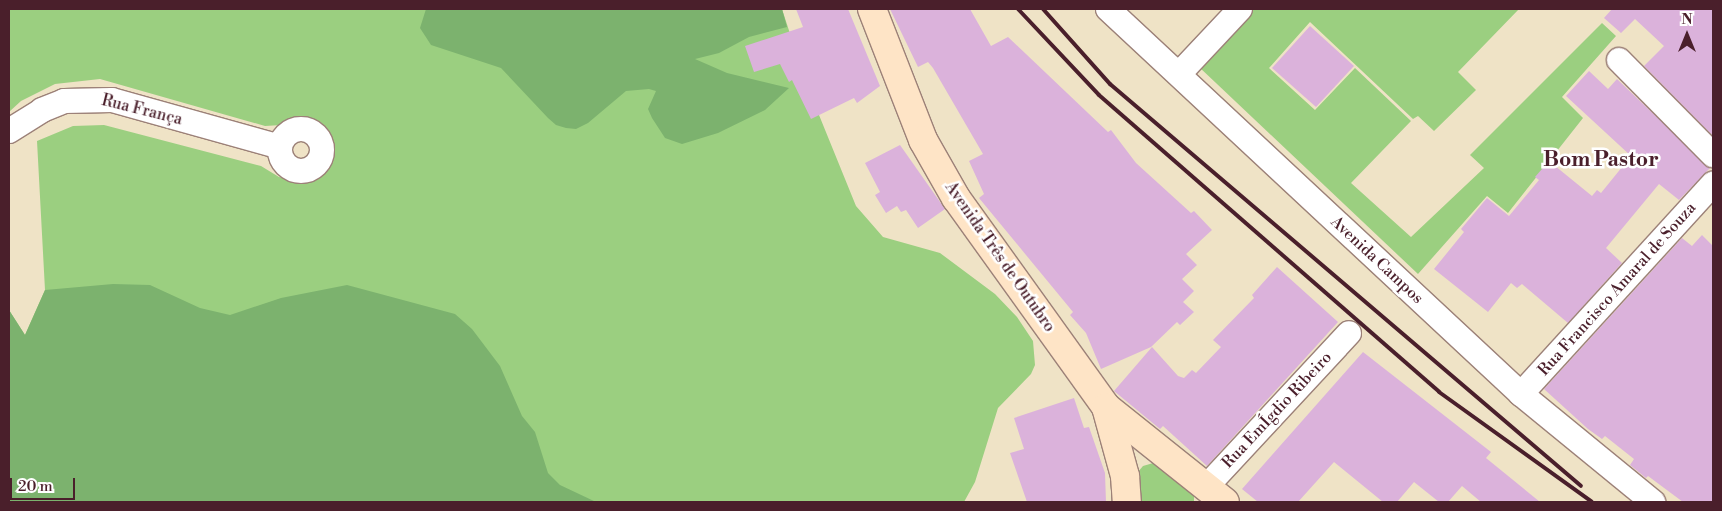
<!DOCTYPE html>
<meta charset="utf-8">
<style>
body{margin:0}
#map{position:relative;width:1722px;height:511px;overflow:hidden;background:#efe3c6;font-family:"Libre Bodoni",serif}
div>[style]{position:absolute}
.green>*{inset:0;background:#9bcf80}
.forest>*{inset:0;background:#7cb26e}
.building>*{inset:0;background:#dbb2db}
.roads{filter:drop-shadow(1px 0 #9c8178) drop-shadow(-1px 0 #9c8178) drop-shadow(0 1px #9c8178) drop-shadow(0 -1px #9c8178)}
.minor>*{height:24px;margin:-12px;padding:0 12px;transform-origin:12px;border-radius:12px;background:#fff}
.minor>.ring{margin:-12px;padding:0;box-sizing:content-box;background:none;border:24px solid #fff;border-radius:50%}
.secondary>*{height:28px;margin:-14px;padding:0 14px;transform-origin:14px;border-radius:14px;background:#fee4c6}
.rail>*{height:4px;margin:-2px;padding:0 2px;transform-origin:2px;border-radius:2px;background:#4a1f2b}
span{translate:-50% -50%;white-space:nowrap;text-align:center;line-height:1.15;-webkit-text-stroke:5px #fff;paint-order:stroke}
.street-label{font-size:16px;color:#4a1f2b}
.district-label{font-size:21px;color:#4a1f2b;font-weight:700}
.frame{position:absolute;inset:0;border:10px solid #4a1f2b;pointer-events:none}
.north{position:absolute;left:1662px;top:10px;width:50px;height:50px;-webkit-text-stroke:4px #fff;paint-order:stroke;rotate:0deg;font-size:14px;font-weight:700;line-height:20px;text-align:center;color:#4a1f2b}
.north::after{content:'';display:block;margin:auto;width:18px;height:22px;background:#4a1f2b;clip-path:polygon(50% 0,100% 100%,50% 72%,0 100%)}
.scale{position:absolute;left:10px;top:478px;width:65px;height:22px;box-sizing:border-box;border:2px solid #4a1f2b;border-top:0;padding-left:6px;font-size:15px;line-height:18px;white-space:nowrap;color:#4a1f2b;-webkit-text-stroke:4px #fff;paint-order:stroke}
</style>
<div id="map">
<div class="green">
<div style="clip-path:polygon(9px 9px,782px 9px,806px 83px,856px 206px,883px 237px,940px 253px,995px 294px,1017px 317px,1033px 341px,1035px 365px,1031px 374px,998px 408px,975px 482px,964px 502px,9px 502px,9px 310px,25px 335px,45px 290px,37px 141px,73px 126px,104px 125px,261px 166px,279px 177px,296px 180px,313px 178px,322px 173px,332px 154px,328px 134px,315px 123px,265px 126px,100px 79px,55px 84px,21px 101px,9px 112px)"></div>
<div style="clip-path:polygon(1250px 9px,1519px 9px,1458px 72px,1476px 90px,1434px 131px,1418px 116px,1413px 119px,1310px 22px,1269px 68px,1315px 110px,1355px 68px,1411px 121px,1351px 183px,1411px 237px,1484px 168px,1470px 155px,1602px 23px,1616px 36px,1562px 97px,1583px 118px,1508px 213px,1487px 196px,1418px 274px,1198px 66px)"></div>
<div style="clip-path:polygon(1160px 461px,1194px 490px,1194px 502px,1134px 502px,1137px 473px,1143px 466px)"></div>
</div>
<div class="forest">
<div style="clip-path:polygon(426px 9px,782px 9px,787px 27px,749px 37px,719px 53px,695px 59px,727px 73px,789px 88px,765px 110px,718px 133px,682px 144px,665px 138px,652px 118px,648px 109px,656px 91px,649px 89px,626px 91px,588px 123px,576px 129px,566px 128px,556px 125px,548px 118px,501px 68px,431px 45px,420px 28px)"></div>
<div style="clip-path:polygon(113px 284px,150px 285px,200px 308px,230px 315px,281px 298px,347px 285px,455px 314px,472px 329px,500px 366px,522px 416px,535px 432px,548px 473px,560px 485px,596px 502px,9px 502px,9px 310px,25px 335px,45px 290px)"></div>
</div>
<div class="building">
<div style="clip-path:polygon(796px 9px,848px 9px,880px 86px,857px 103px,854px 98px,811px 119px,792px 80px,789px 82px,780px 64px,754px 72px,745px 46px,803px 27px)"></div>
<div style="clip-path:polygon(890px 9px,970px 9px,991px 46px,1008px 37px,1108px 132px,1111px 130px,1136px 163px,1191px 213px,1194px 211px,1212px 230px,1186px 254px,1197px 265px,1182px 279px,1194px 291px,1183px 302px,1194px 312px,1180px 325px,1177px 322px,1151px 347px,1101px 369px,1086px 333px,1070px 315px,1073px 312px,979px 198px,984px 194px,969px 161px,983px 154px,933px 68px,928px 62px,918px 67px)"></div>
<div style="clip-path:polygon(1612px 9px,1713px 9px,1713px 136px,1644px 66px,1664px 46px,1635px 19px,1621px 33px,1604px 18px)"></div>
<div style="clip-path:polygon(1310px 26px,1354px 66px,1316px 107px,1272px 68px)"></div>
<div style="clip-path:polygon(1589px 71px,1608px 89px,1617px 79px,1710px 168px,1679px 200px,1659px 184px,1606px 248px,1622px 263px,1568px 323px,1522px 284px,1517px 288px,1511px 283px,1488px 312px,1434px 269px,1464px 232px,1461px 229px,1487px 198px,1509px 216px,1539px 180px,1535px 177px,1549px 161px,1592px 196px,1597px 190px,1601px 193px,1631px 156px,1566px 96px)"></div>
<div style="clip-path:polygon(900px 145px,945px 209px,918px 228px,906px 210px,901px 212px,897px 206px,886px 213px,875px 195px,880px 192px,865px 163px)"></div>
<div style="clip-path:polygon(1702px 235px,1713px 246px,1713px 502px,1683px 502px,1648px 476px,1646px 478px,1630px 465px,1634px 459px,1605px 436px,1602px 439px,1588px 429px,1544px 389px,1682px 238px,1692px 246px)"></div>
<div style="clip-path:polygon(1277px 267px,1338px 322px,1207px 466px,1163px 426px,1160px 429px,1114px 391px,1152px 347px,1178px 376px,1184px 378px,1192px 370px,1196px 373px,1221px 347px,1213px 340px,1254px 298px,1252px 295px)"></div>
<div style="clip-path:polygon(1363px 352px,1491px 452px,1486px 458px,1540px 502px,1481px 502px,1462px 486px,1448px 502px,1439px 502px,1414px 482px,1397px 502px,1383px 502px,1334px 462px,1298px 502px,1258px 502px,1242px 489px)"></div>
<div style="clip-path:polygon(1074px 398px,1084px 428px,1089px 427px,1105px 473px,1106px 502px,1027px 502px,1010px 453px,1024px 449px,1014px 418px)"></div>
</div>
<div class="roads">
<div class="minor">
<div style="left:1108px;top:9px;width:565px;rotate:42.99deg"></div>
<div style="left:1521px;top:394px;width:171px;rotate:39.3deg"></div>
<div style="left:1619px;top:60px;width:134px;rotate:45.3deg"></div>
<div style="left:1179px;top:74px;width:89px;rotate:-46.8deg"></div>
<div class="ring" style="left:280px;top:129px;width:18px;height:18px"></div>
<div style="left:9px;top:131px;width:39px;rotate:-32deg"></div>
<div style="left:42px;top:110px;width:24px;rotate:-22deg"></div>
<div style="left:64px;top:101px;width:48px;rotate:-1.2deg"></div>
<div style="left:112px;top:100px;width:174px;rotate:15.6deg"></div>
<div style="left:1521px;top:394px;width:285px;rotate:-47.6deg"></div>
<div style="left:1206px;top:487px;width:210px;rotate:-47.1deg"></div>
</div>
<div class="secondary">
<div style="left:872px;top:9px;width:141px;rotate:68.7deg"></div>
<div style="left:923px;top:140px;width:67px;rotate:60.4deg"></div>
<div style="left:956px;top:198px;width:257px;rotate:54.3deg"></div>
<div style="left:1106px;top:407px;width:72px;rotate:74.6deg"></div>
<div style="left:1125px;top:476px;width:26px;rotate:86deg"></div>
<div style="left:1106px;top:407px;width:152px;rotate:38.6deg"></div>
</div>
</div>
<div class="rail">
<div style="left:1018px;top:9px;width:118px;rotate:46.7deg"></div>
<div style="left:1099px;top:95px;width:451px;rotate:41.1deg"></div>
<div style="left:1439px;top:392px;width:188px;rotate:35.7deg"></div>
<div style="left:1043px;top:9px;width:101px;rotate:48.2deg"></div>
<div style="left:1110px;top:84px;width:619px;rotate:40.48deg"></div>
</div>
<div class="street-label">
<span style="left:142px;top:110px;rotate:14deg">Rua França</span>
<span style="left:1000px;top:257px;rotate:55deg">Avenida Três de Outubro</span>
<span style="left:1377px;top:260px;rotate:43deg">Avenida Campos</span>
<span style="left:1617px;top:289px;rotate:-48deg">Rua Francisco Amaral de Souza</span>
<span style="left:1277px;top:410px;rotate:-47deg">Rua EmÍgdio Ribeiro</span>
</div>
<div class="district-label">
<span style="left:1601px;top:160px">Bom Pastor</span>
</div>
<div class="frame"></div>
<div class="north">N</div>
<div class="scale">20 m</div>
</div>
